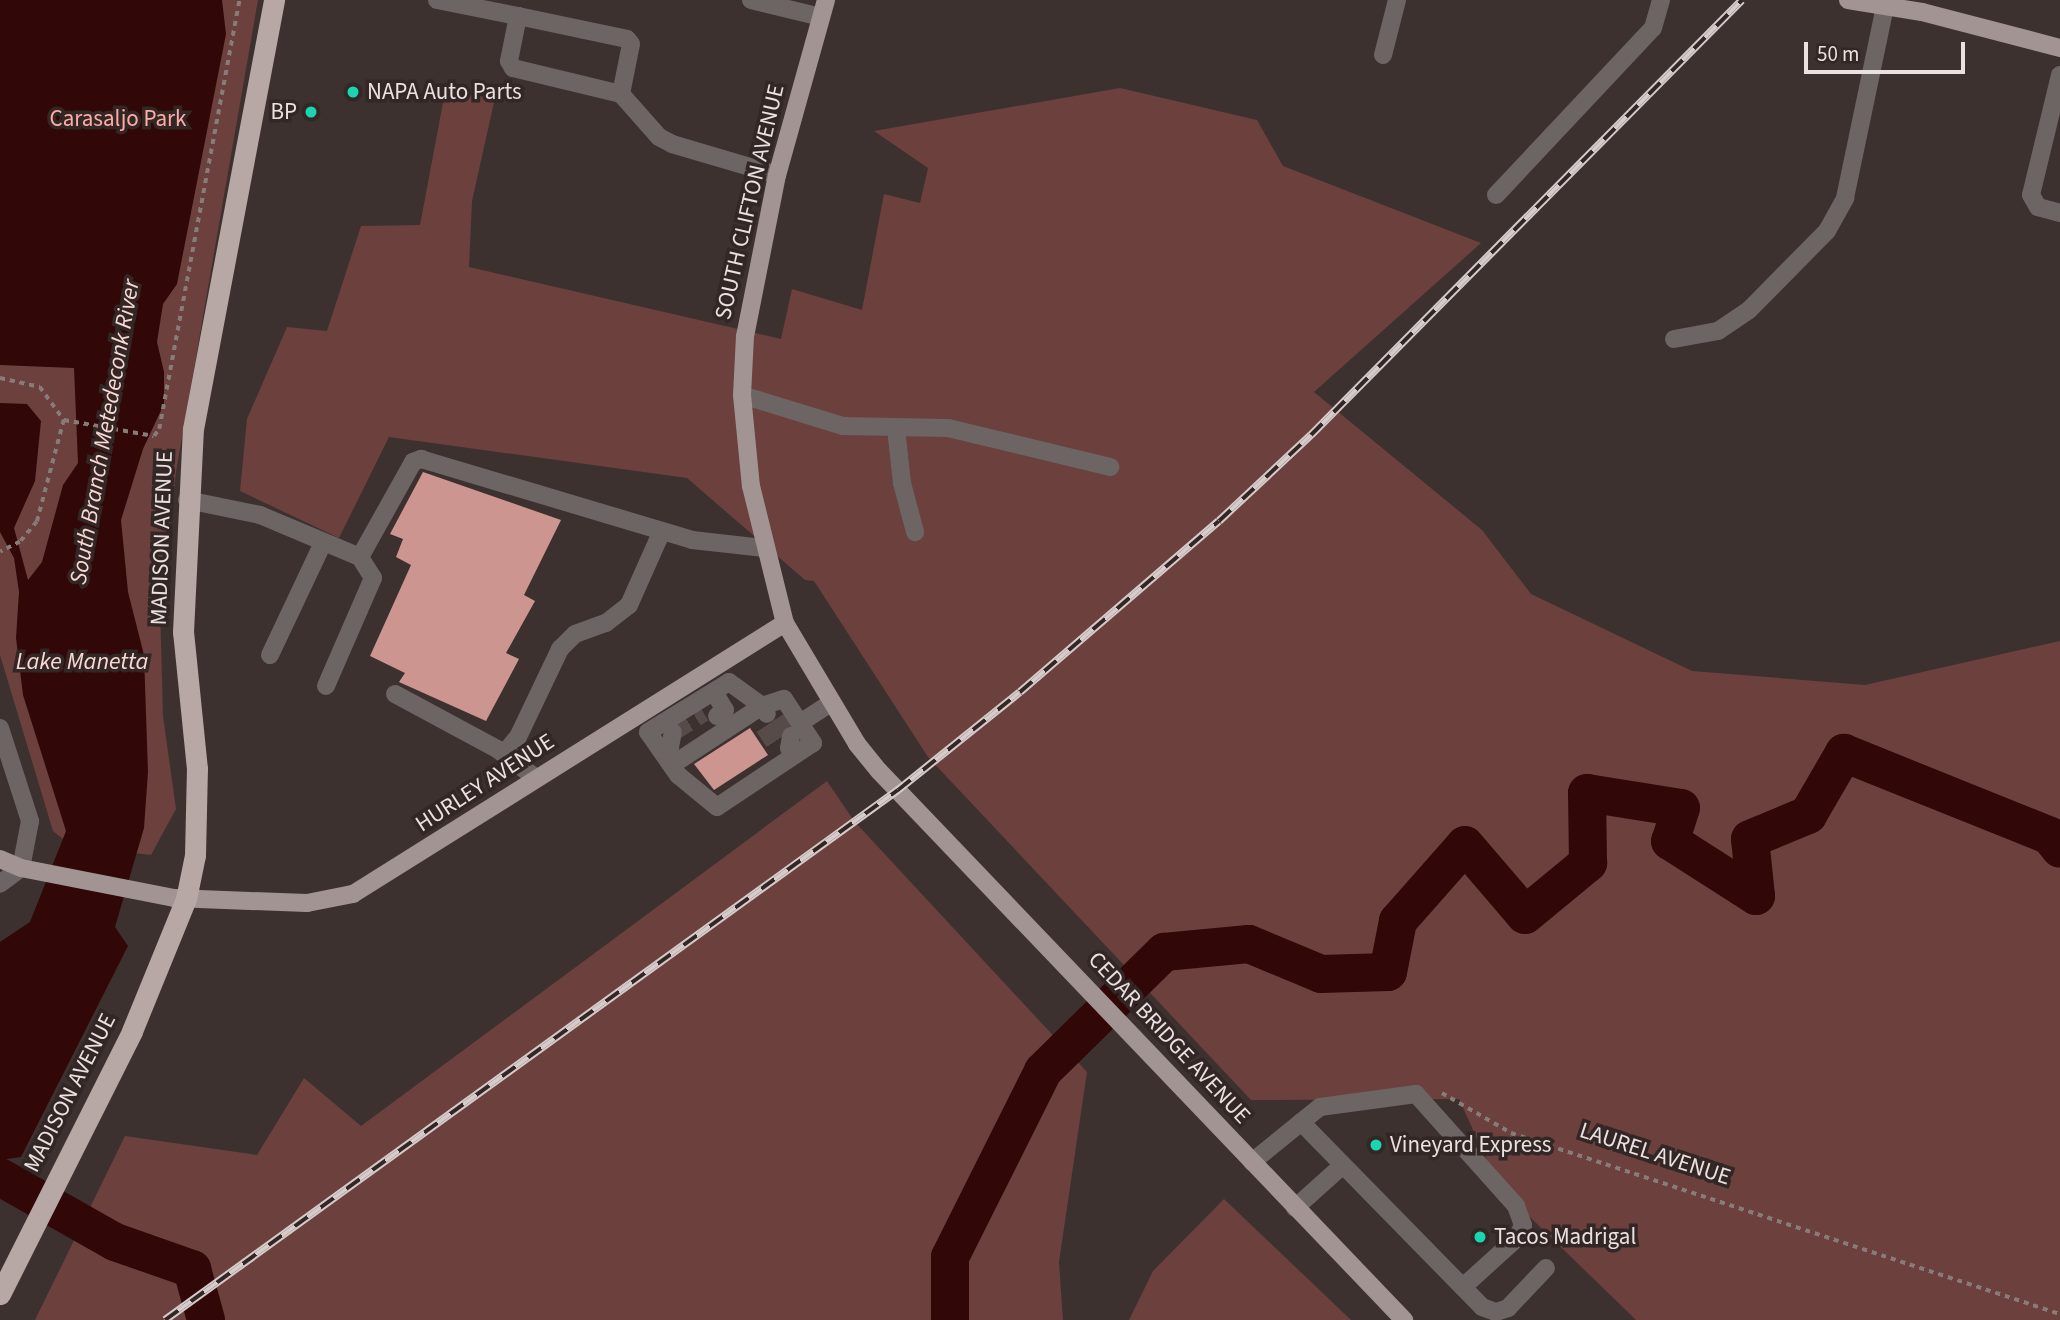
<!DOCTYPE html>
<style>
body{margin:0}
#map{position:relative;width:2060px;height:1320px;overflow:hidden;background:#3d312f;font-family:"Source Sans 3",sans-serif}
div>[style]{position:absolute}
.green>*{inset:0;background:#6b403d}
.water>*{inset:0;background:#320708}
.river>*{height:38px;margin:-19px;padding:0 19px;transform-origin:19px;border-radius:19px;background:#320708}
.building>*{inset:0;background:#cd9590}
.minor-tunnel>*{height:18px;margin-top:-9px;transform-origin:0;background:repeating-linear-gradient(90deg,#574b4a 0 18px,transparent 0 27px)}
.path>*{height:3.5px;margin-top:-1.75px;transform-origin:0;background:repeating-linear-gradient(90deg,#877c7a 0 5px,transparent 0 10px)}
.minor>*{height:18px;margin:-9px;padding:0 9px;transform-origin:9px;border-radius:9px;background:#6c6564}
.major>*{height:18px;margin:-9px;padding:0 9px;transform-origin:9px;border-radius:9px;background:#a29493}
.highway>*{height:21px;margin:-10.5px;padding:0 10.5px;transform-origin:10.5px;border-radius:10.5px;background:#b7a7a5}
.rail>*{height:8px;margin-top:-4px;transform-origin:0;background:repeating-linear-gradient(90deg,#332726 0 16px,#d4cbca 0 32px);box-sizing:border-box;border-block:2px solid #d4cbca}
.dots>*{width:19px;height:19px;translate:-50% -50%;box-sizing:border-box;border:4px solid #332726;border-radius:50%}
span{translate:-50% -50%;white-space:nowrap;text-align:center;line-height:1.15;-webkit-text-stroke:7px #332726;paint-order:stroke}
.poi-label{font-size:23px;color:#eae1e0}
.left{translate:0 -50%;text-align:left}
.right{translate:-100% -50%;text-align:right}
.park-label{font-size:23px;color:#ffaca5}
.street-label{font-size:23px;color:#eae1e0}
.water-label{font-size:24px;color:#fbd8d4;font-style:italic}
.scale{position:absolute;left:1804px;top:42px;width:161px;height:32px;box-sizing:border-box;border:4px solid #eae1e0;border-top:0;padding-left:9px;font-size:21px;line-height:24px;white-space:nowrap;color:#eae1e0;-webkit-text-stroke:5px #332726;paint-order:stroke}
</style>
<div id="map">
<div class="green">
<div style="clip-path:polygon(0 0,258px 0,176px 472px,160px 605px,163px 716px,176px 809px,151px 855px,72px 846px,53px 831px,0 655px)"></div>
<div style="clip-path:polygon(1120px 88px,1257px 120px,1283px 166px,1481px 243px,1314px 392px,1482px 530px,1531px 594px,1692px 671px,1865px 685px,2060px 641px,2060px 1320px,1636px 1320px,1499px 1187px,1459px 1099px,1251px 1100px,928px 757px,814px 581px,805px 580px,687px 478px,389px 437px,339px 538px,240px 491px,247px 419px,287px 327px,327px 331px,361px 226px,420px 225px,445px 92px,495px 98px,472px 201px,469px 267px,781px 339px,792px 289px,862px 310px,884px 194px,920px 203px,928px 168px,874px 131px)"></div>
<div style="clip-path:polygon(827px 781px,854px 821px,1087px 1072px,1059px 1262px,1063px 1320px,35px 1320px,125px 1136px,257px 1155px,304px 1078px,361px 1126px)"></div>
<div style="clip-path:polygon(1224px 1199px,1351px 1320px,1129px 1320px,1153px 1271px)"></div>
</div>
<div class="water">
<div style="clip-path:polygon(0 0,222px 0,226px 34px,177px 284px,163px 304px,157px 342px,164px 372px,164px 404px,143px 449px,121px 520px,128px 592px,144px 655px,148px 772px,144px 828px,115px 927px,128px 946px,21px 1157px,0 1160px,0 942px,30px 922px,66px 831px,23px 695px,16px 638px,19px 592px,14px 558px,0 532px,0 403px,27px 404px,41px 421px,35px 481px,14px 528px,28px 580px,42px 562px,63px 485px,78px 463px,74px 368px,0 365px)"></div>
</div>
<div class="river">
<div style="left:0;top:1177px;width:132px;rotate:29.5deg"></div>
<div style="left:115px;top:1242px;width:82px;rotate:19.3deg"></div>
<div style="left:192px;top:1269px;width:53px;rotate:74.6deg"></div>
<div style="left:950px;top:1320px;width:63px;rotate:-90deg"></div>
<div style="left:950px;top:1257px;width:208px;rotate:-63.4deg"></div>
<div style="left:1043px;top:1071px;width:170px;rotate:-44.5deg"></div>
<div style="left:1164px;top:952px;width:85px;rotate:-5.4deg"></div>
<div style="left:1249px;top:944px;width:78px;rotate:22.6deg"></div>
<div style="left:1321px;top:974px;width:67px;rotate:-1.7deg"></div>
<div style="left:1388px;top:972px;width:52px;rotate:-78.9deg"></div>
<div style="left:1398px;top:921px;width:101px;rotate:-48.6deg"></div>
<div style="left:1465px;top:845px;width:92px;rotate:49.4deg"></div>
<div style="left:1525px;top:915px;width:82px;rotate:-39.5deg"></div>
<div style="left:1588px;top:863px;width:70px;rotate:-90.8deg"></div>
<div style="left:1587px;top:793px;width:95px;rotate:9.1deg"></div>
<div style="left:1681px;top:808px;width:35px;rotate:108deg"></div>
<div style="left:1670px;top:841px;width:102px;rotate:32.6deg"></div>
<div style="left:1756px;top:896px;width:57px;rotate:-96deg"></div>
<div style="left:1750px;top:839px;width:63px;rotate:-22.5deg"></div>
<div style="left:1808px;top:815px;width:72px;rotate:-59.9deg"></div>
<div style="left:1844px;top:753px;width:222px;rotate:21.9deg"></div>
<div style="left:2050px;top:836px;width:16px;rotate:52deg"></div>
</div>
<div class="building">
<div style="clip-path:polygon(423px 472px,561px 520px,524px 595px,535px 601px,506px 653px,519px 659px,486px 721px,399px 682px,405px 673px,370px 656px,411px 565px,396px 557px,403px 539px,390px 534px)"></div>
<div style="clip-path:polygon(750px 728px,768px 755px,714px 790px,694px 764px)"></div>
</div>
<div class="minor-tunnel">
<div style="left:779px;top:717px;width:22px;rotate:58deg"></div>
<div style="left:764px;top:727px;width:23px;rotate:56deg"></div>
<div style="left:673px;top:732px;width:36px;rotate:-32deg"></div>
</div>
<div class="path">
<div style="left:0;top:378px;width:41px;rotate:12.7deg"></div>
<div style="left:40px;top:387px;width:41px;rotate:54deg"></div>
<div style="left:64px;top:420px;width:106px;rotate:104.8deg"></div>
<div style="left:37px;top:522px;width:26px;rotate:130deg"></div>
<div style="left:20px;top:542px;width:22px;rotate:153deg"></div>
<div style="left:64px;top:420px;width:91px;rotate:10.1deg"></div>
<div style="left:154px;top:436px;width:9px;rotate:-54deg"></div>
<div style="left:159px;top:429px;width:436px;rotate:-79.4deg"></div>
<div style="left:1442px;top:1093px;width:80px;rotate:30.1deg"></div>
<div style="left:1511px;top:1133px;width:578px;rotate:18.25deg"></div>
</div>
<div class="minor">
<div style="left:437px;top:0;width:83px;rotate:11.2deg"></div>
<div style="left:518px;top:16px;width:111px;rotate:11.9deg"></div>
<div style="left:627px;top:39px;width:6px;rotate:51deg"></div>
<div style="left:631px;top:44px;width:51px;rotate:101.3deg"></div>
<div style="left:621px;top:94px;width:111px;rotate:-166.5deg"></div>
<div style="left:513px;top:68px;width:8px;rotate:-120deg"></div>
<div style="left:509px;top:61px;width:46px;rotate:-78.7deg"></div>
<div style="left:751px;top:0;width:72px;rotate:13.7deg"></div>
<div style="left:1383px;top:55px;width:57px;rotate:-75.7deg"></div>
<div style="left:2060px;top:75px;width:123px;rotate:103.6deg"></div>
<div style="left:2031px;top:195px;width:14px;rotate:60deg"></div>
<div style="left:2038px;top:207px;width:23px;rotate:15deg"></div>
<div style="left:621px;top:94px;width:57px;rotate:48.5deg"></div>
<div style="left:659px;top:137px;width:15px;rotate:28deg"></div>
<div style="left:672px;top:144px;width:109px;rotate:16.4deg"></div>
<div style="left:1496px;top:195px;width:229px;rotate:-46.8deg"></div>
<div style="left:1653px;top:28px;width:29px;rotate:-74deg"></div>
<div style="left:1674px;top:339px;width:45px;rotate:-10.3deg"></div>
<div style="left:1718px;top:331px;width:37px;rotate:-34deg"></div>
<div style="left:1749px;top:310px;width:111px;rotate:-45.4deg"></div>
<div style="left:1827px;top:231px;width:38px;rotate:-61deg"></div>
<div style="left:1845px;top:198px;width:196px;rotate:-78.2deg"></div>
<div style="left:742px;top:395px;width:106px;rotate:17.1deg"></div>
<div style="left:843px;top:426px;width:105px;rotate:1.1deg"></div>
<div style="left:948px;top:428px;width:167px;rotate:13.5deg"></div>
<div style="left:896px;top:428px;width:55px;rotate:83.8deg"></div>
<div style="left:902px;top:483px;width:51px;rotate:75.1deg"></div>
<div style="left:187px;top:500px;width:75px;rotate:11.6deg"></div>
<div style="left:260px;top:515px;width:108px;rotate:22.8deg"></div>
<div style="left:360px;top:557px;width:109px;rotate:-60.8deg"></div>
<div style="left:413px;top:462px;width:9px;rotate:-21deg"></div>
<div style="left:421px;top:459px;width:283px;rotate:16.6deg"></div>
<div style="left:692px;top:540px;width:73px;rotate:6.3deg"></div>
<div style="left:270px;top:655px;width:124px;rotate:-64.7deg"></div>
<div style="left:729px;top:682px;width:41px;rotate:36deg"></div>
<div style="left:762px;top:706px;width:23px;rotate:-18deg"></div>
<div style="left:784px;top:699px;width:53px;rotate:56.6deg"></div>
<div style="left:813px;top:743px;width:115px;rotate:146.3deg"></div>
<div style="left:717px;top:807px;width:50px;rotate:-140.6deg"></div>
<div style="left:678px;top:775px;width:52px;rotate:-124.9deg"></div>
<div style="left:648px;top:732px;width:95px;rotate:-31.7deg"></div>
<div style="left:326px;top:686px;width:118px;rotate:-66.5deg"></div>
<div style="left:373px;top:578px;width:25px;rotate:-122deg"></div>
<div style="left:714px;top:692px;width:21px;rotate:59deg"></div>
<div style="left:725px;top:710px;width:10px;rotate:143deg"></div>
<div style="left:395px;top:694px;width:116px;rotate:28.3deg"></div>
<div style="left:497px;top:749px;width:49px;rotate:36.6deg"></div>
<div style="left:800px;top:723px;width:38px;rotate:-33deg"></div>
<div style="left:0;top:728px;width:98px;rotate:72.1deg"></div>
<div style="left:30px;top:821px;width:48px;rotate:100.8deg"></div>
<div style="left:21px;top:868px;width:26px;rotate:143deg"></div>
<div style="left:791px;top:736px;width:12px;rotate:99deg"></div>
<div style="left:789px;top:748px;width:9px;rotate:49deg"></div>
<div style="left:662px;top:751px;width:9px;rotate:-27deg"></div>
<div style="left:670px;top:747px;width:15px;rotate:-79deg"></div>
<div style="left:504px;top:754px;width:22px;rotate:-51deg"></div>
<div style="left:518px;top:737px;width:98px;rotate:-64.5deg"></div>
<div style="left:560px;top:649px;width:21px;rotate:-45deg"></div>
<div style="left:575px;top:634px;width:33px;rotate:-20deg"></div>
<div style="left:606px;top:623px;width:29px;rotate:-38deg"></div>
<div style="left:629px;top:605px;width:81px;rotate:-66deg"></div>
<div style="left:672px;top:765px;width:108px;rotate:-33.2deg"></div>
<div style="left:762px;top:706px;width:9px;rotate:58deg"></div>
<div style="left:1301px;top:1122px;width:259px;rotate:45.6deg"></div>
<div style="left:1482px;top:1307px;width:15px;rotate:20deg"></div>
<div style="left:1496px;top:1312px;width:13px;rotate:-18deg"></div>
<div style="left:1508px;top:1308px;width:55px;rotate:-46.5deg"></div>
<div style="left:1252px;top:1162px;width:87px;rotate:-39deg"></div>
<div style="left:1320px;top:1107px;width:97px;rotate:-7.7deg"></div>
<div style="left:1416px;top:1094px;width:150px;rotate:48.2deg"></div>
<div style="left:1516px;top:1206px;width:20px;rotate:70deg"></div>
<div style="left:1523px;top:1225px;width:14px;rotate:115deg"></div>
<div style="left:1517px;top:1238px;width:73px;rotate:137.8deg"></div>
<div style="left:1295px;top:1208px;width:64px;rotate:-41.9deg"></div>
</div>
<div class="major">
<div style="left:826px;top:0;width:182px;rotate:105.6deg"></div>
<div style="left:777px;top:175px;width:164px;rotate:101.2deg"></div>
<div style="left:745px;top:336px;width:59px;rotate:92.9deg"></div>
<div style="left:742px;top:395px;width:91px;rotate:84.4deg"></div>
<div style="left:751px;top:486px;width:141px;rotate:76.1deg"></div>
<div style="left:785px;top:623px;width:141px;rotate:59.2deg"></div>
<div style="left:857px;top:744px;width:35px;rotate:51deg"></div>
<div style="left:879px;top:771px;width:760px;rotate:46.28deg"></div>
<div style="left:1848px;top:0;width:75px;rotate:9.2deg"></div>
<div style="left:1922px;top:12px;width:143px;rotate:14.6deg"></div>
<div style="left:0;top:859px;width:23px;rotate:23deg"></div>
<div style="left:21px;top:868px;width:156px;rotate:11.1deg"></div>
<div style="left:174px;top:898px;width:133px;rotate:2.2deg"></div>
<div style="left:307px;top:903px;width:47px;rotate:-11.1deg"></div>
<div style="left:353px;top:894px;width:510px;rotate:-32.1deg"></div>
</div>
<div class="highway">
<div style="left:0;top:1294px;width:294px;rotate:-63.3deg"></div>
<div style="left:132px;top:1031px;width:143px;rotate:-67.8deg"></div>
<div style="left:186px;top:899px;width:45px;rotate:-78.4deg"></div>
<div style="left:195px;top:855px;width:86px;rotate:-88.7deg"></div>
<div style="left:197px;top:769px;width:138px;rotate:-95.8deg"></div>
<div style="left:183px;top:632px;width:203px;rotate:-87.2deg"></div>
<div style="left:193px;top:429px;width:437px;rotate:-79.3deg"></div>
</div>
<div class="rail">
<div style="left:165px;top:1320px;width:905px;rotate:-35.87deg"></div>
<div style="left:898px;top:790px;width:156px;rotate:-38.8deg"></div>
<div style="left:1020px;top:692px;width:262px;rotate:-40.7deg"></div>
<div style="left:1219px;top:521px;width:126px;rotate:-43.1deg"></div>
<div style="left:1311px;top:435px;width:612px;rotate:-45.26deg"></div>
</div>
<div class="dots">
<div style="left:353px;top:92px;background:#19d5b2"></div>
<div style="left:311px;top:112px;background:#19d5b2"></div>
<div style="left:1376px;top:1145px;background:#19d5b2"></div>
<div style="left:1480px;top:1237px;background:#19d5b2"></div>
</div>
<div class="poi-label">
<span class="left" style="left:367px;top:92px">NAPA Auto Parts</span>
<span class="right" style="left:297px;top:112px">BP</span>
<span class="left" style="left:1390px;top:1145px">Vineyard Express</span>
<span class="left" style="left:1494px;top:1237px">Tacos Madrigal</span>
</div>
<div class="park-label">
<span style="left:118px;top:119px">Carasaljo Park</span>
</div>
<div class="street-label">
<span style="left:750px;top:202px;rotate:-77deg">SOUTH CLIFTON AVENUE</span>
<span style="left:162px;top:538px;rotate:-88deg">MADISON AVENUE</span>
<span style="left:485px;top:783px;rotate:-33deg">HURLEY AVENUE</span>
<span style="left:1169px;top:1038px;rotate:47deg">CEDAR BRIDGE AVENUE</span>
<span style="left:70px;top:1093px;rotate:-63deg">MADISON AVENUE</span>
<span style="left:1655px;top:1154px;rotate:18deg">LAUREL AVENUE</span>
</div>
<div class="water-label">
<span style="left:105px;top:432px;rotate:-80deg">South Branch Metedeconk River</span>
<span style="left:82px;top:662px">Lake Manetta</span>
</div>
<div class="scale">50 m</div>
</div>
